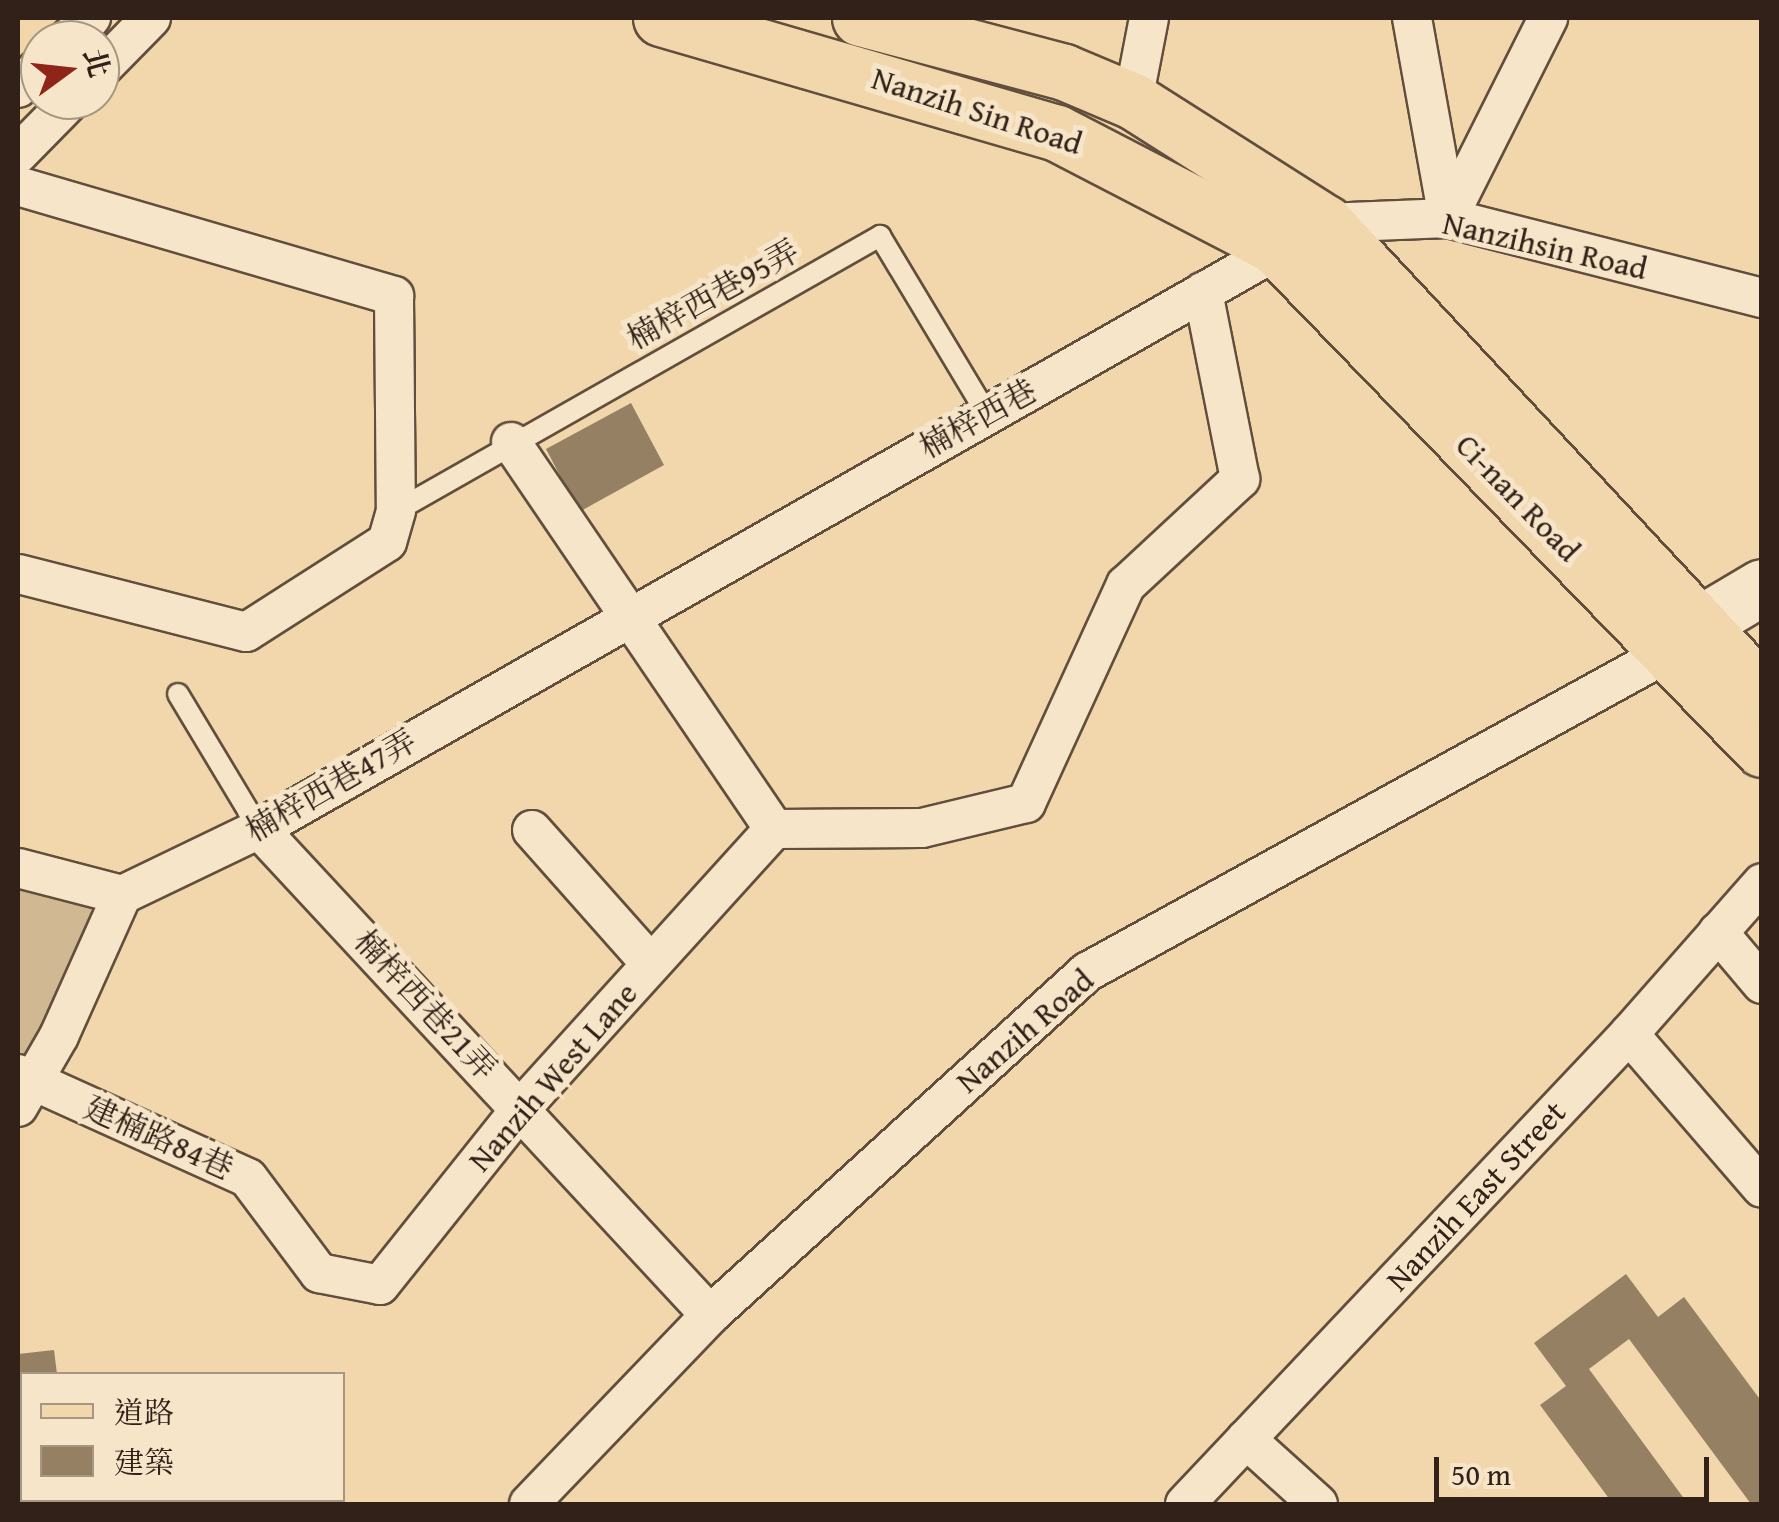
<!DOCTYPE html>
<meta charset="utf-8">
<style>
body{margin:0}
#map{position:relative;width:1779px;height:1522px;overflow:hidden;background:#f1d7ab;font-family:"Gentium Book Plus","Noto Serif TC",serif}
div>[style]{position:absolute}
.green>*{inset:0;background:#d0b892}
.building>*{inset:0;background:#958064}
.roads{filter:drop-shadow(2px 0 #614e3d) drop-shadow(-2px 0 #614e3d) drop-shadow(0 2px #614e3d) drop-shadow(0 -2px #614e3d)}
.lane>*{height:20px;margin:-10px;padding:0 10px;transform-origin:10px;border-radius:10px;background:#f6e5c8}
.street>*{height:38px;margin:-19px;padding:0 19px;transform-origin:19px;border-radius:19px;background:#f6e5c8}
.secondary>*{height:55px;margin:-27.5px;padding:0 27.5px;transform-origin:27.5px;border-radius:27.5px;background:#f6e5c8}
.primary>*{height:55px;margin:-27.5px;padding:0 27.5px;transform-origin:27.5px;border-radius:27.5px;background:#f1d7ab}
span{translate:-50% -50%;white-space:nowrap;text-align:center;line-height:1.15;-webkit-text-stroke:10px #f6e5c8;paint-order:stroke}
.street-label{font-size:32px;color:#312118}
.frame{position:absolute;inset:0;border:20px solid #312118;pointer-events:none}
.legend{position:absolute;left:20px;top:1372px;width:325px;height:130px;box-sizing:border-box;background:#f6e5c8;border:2px solid #a79782;margin:0;padding:12px 18px;list-style:none;font-size:30px;color:#312118}
.legend li{display:flex;align-items:center;gap:20px;height:50px}
.legend b{width:50px;border:2px solid #a79782}
.north{position:absolute;left:20px;top:20px;width:100px;height:100px;box-sizing:border-box;background:#f6e5c8;border:2px solid #a79782;border-radius:50%;rotate:75deg;font-size:28px;font-weight:700;line-height:40px;text-align:center;color:#312118}
.north::after{content:'';display:block;margin:auto;width:35px;height:45px;background:#8f2418;clip-path:polygon(50% 0,100% 100%,50% 72%,0 100%)}
.scale{position:absolute;left:1434px;top:1457px;width:275px;height:45px;box-sizing:border-box;border:5px solid #312118;border-top:0;padding-left:12px;font-size:30px;line-height:35px;white-space:nowrap;color:#312118;-webkit-text-stroke:8px #f6e5c8;paint-order:stroke}
</style>
<div id="map">
<div class="green">
<div style="clip-path:polygon(18px 882px,106px 908px,28px 1065px,18px 1061px)"></div>
</div>
<div class="building">
<div style="clip-path:polygon(631px 403px,664px 465px,579px 512px,546px 449px)"></div>
<div style="clip-path:polygon(1626px 1274px,1658px 1317px,1684px 1297px,1762px 1402px,1762px 1504px,1751px 1504px,1629px 1339px,1589px 1369px,1688px 1504px,1613px 1504px,1540px 1405px,1566px 1386px,1534px 1343px)"></div>
<div style="clip-path:polygon(54px 1350px,57px 1374px,22px 1374px,18px 1421px,18px 1354px)"></div>
</div>
<div class="roads">
<div class="lane">
<div style="left:396px;top:511px;width:557px;rotate:-29.6deg"></div>
<div style="left:880px;top:236px;width:208px;rotate:59deg"></div>
<div style="left:178px;top:694px;width:157px;rotate:59deg"></div>
</div>
<div class="street">
<div style="left:1412px;top:18px;width:203px;rotate:79.8deg"></div>
<div style="left:67px;top:40px;width:33px;rotate:-43deg"></div>
<div style="left:100px;top:70px;width:73px;rotate:-45.6deg"></div>
<div style="left:18px;top:88px;width:31px;rotate:-45deg"></div>
<div style="left:1133px;top:101px;width:85px;rotate:-79.1deg"></div>
<div style="left:18px;top:154px;width:76px;rotate:-45.5deg"></div>
<div style="left:18px;top:186px;width:392px;rotate:16.3deg"></div>
<div style="left:394px;top:296px;width:215px;rotate:89.5deg"></div>
<div style="left:396px;top:511px;width:32px;rotate:106deg"></div>
<div style="left:387px;top:542px;width:167px;rotate:147.4deg"></div>
<div style="left:246px;top:632px;width:235px;rotate:-165.7deg"></div>
<div style="left:1448px;top:218px;width:224px;rotate:-63.4deg"></div>
<div style="left:511px;top:442px;width:468px;rotate:55.8deg"></div>
<div style="left:259px;top:829px;width:663px;rotate:47.14deg"></div>
<div style="left:532px;top:830px;width:179px;rotate:48.4deg"></div>
<div style="left:18px;top:868px;width:107px;rotate:14.6deg"></div>
<div style="left:122px;top:895px;width:152px;rotate:-25.7deg"></div>
<div style="left:259px;top:829px;width:1226px;rotate:-29.62deg"></div>
<div style="left:1325px;top:223px;width:123px;rotate:-2.3deg"></div>
<div style="left:1448px;top:218px;width:324px;rotate:14.3deg"></div>
<div style="left:1718px;top:932px;width:68px;rotate:49.8deg"></div>
<div style="left:1629px;top:1034px;width:203px;rotate:49.2deg"></div>
<div style="left:18px;top:1074px;width:252px;rotate:24.3deg"></div>
<div style="left:248px;top:1178px;width:119px;rotate:53.2deg"></div>
<div style="left:319px;top:1273px;width:62px;rotate:11.1deg"></div>
<div style="left:380px;top:1285px;width:228px;rotate:-51.4deg"></div>
<div style="left:522px;top:1107px;width:375px;rotate:-47.8deg"></div>
<div style="left:774px;top:829px;width:148px;rotate:-0.4deg"></div>
<div style="left:922px;top:828px;width:107px;rotate:-13.5deg"></div>
<div style="left:1026px;top:803px;width:240px;rotate:-65.4deg"></div>
<div style="left:1126px;top:585px;width:156px;rotate:-42.9deg"></div>
<div style="left:1240px;top:479px;width:191px;rotate:-101.2deg"></div>
<div style="left:18px;top:1107px;width:82px;rotate:-60deg"></div>
<div style="left:59px;top:1036px;width:154px;rotate:-65.9deg"></div>
<div style="left:1246px;top:1439px;width:97px;rotate:42.1deg"></div>
<div style="left:529px;top:1504px;width:262px;rotate:-46.2deg"></div>
<div style="left:710px;top:1315px;width:510px;rotate:-42.3deg"></div>
<div style="left:1087px;top:972px;width:662px;rotate:-28.81deg"></div>
<div style="left:1185px;top:1504px;width:647px;rotate:-46.63deg"></div>
<div style="left:1629px;top:1034px;width:201px;rotate:-48.6deg"></div>
</div>
<div class="secondary">
<div style="left:1667px;top:653px;width:42px;rotate:-42.1deg"></div>
<div style="left:1698px;top:625px;width:74px;rotate:-30.7deg"></div>
</div>
<div class="primary">
<div style="left:661px;top:18px;width:412px;rotate:16.2deg"></div>
<div style="left:1057px;top:133px;width:246px;rotate:27.4deg"></div>
<div style="left:1275px;top:246px;width:700px;rotate:45.93deg"></div>
<div style="left:860px;top:18px;width:211px;rotate:14.8deg"></div>
<div style="left:1064px;top:72px;width:75px;rotate:22.8deg"></div>
<div style="left:1133px;top:101px;width:227px;rotate:32.4deg"></div>
<div style="left:1325px;top:223px;width:641px;rotate:47.02deg"></div>
</div>
</div>
<div class="street-label">
<span style="left:977px;top:111px;rotate:18deg">Nanzih Sin Road</span>
<span style="left:1545px;top:246px;rotate:13deg">Nanzihsin Road</span>
<span style="left:713px;top:295px;rotate:-29deg">楠梓西巷95弄</span>
<span style="left:978px;top:419px;rotate:-29deg">楠梓西巷</span>
<span style="left:1518px;top:498px;rotate:46deg">Ci-nan Road</span>
<span style="left:331px;top:786px;rotate:-30deg">楠梓西巷47弄</span>
<span style="left:425px;top:1005px;rotate:47deg">楠梓西巷21弄</span>
<span style="left:1025px;top:1031px;rotate:-41deg">Nanzih Road</span>
<span style="left:553px;top:1077px;rotate:-49deg">Nanzih West Lane</span>
<span style="left:159px;top:1138px;rotate:24deg">建楠路84巷</span>
<span style="left:1476px;top:1196px;rotate:-47deg">Nanzih East Street</span>
</div>
<div class="frame"></div>
<ul class="legend">
<li><b style="height:12px;background:#f1d7ab"></b>道路</li>
<li><b style="height:28px;background:#958064"></b>建築</li>
</ul>
<div class="north">北</div>
<div class="scale">50 m</div>
</div>
